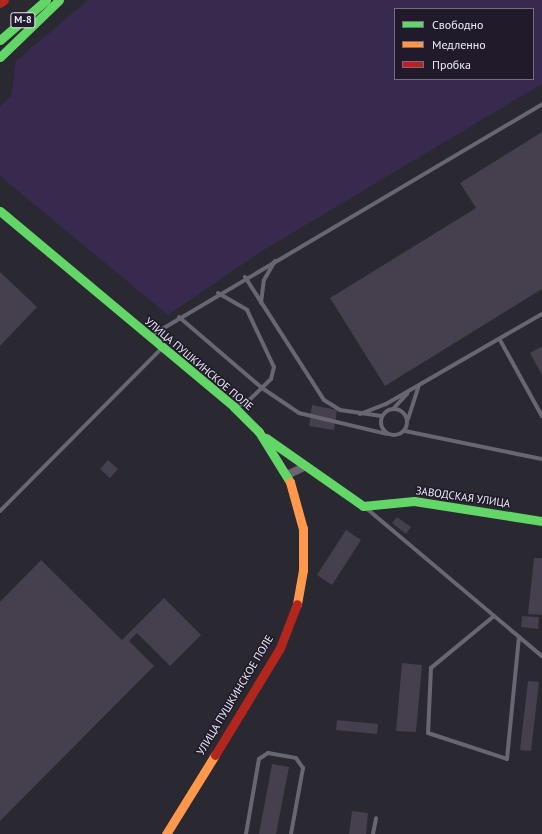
<!DOCTYPE html>
<meta charset="utf-8">
<style>
body{margin:0}
#map{position:relative;width:542px;height:834px;overflow:hidden;background:#2a2830;font-family:"PT Sans",sans-serif}
div>[style]{position:absolute}
.green>*{inset:0;background:#382a4f}
.building>*{inset:0;background:#453f4e}
.lane>*{height:4px;margin:-2px;padding:0 2px;transform-origin:2px;border-radius:2px;background:#6a6670}
.lane>.ring{margin:-2px;padding:0;box-sizing:content-box;background:none;border:4px solid #6a6670;border-radius:50%}
.street>*{height:8px;margin:-4px;padding:0 4px;transform-origin:4px;border-radius:4px;background:#6a6670}
.fast>*{height:9px;margin:-4.5px;padding:0 4.5px;transform-origin:4.5px;border-radius:4.5px;background:#63d668}
.slow>*{height:9px;margin:-4.5px;padding:0 4.5px;transform-origin:4.5px;border-radius:4.5px;background:#ff974d}
.jam>*{height:9px;margin:-4.5px;padding:0 4.5px;transform-origin:4.5px;border-radius:4.5px;background:#b3261e}
span{translate:-50% -50%;white-space:nowrap;text-align:center;line-height:1.15;-webkit-text-stroke:3px #201a2a;paint-order:stroke}
.shield-label span{padding:1px 3px;background:#201a2a;border:1px solid;border-radius:3px;-webkit-text-stroke-width:0}
.shield-label{font-size:10px;color:#eeebf6;font-weight:700}
.street-label{font-size:11px;color:#eeebf6}
.legend{position:absolute;left:394px;top:8px;width:140px;height:72px;box-sizing:border-box;background:#201a2a;border:1px solid #726e7c;margin:0;padding:5px 7px;list-style:none;font-size:12px;color:#eeebf6}
.legend li{display:flex;align-items:center;gap:8px;height:20px}
.legend b{width:20px;border:1px solid #726e7c}
</style>
<div id="map">
<div class="green">
<div style="clip-path:polygon(evenodd,88px 0,542px 0,542px 84px,262px 251px,168px 315px,0 176px,0 106px,11px 96px,16px 61px,88px 0,395px 9px,533px 9px,533px 79px,395px 79px,395px 9px)"></div>
</div>
<div class="building">
<div style="clip-path:polygon(542px 132px,542px 289px,385px 386px,330px 298px,476px 208px,460px 183px)"></div>
<div style="clip-path:polygon(0 272px,37px 307px,0 346px)"></div>
<div style="clip-path:polygon(542px 346px,542px 375px,530px 353px)"></div>
<div style="clip-path:polygon(312px 405px,337px 410px,334px 430px,309px 426px)"></div>
<div style="clip-path:polygon(108px 460px,118px 469px,110px 478px,100px 469px)"></div>
<div style="clip-path:polygon(397px 517px,411px 527px,406px 534px,392px 523px)"></div>
<div style="clip-path:polygon(346px 530px,361px 540px,332px 585px,317px 575px)"></div>
<div style="clip-path:polygon(534px 558px,542px 558px,542px 615px,528px 614px)"></div>
<div style="clip-path:polygon(41px 560px,122px 640px,164px 598px,201px 635px,170px 666px,137px 633px,129px 641px,154px 666px,0 821px,0 602px)"></div>
<div style="clip-path:polygon(522px 616px,539px 617px,538px 629px,521px 627px)"></div>
<div style="clip-path:polygon(402px 663px,422px 665px,416px 732px,396px 731px)"></div>
<div style="clip-path:polygon(528px 681px,539px 682px,531px 751px,520px 750px)"></div>
<div style="clip-path:polygon(337px 720px,378px 724px,377px 734px,336px 730px)"></div>
<div style="clip-path:polygon(272px 764px,289px 767px,276px 834px,259px 834px)"></div>
<div style="clip-path:polygon(352px 811px,368px 813px,366px 834px,349px 834px)"></div>
</div>
<div class="lane">
<div style="left:245px;top:277px;width:146px;rotate:57.3deg"></div>
<div style="left:324px;top:400px;width:19px;rotate:32deg"></div>
<div style="left:340px;top:410px;width:42px;rotate:8.1deg"></div>
<div style="left:218px;top:293px;width:34px;rotate:30deg"></div>
<div style="left:247px;top:310px;width:63px;rotate:64.7deg"></div>
<div style="left:274px;top:367px;width:12px;rotate:104deg"></div>
<div style="left:271px;top:379px;width:35px;rotate:136deg"></div>
<div style="left:246px;top:403px;width:10px;rotate:163deg"></div>
<div style="left:261px;top:303px;width:23px;rotate:-83deg"></div>
<div style="left:264px;top:280px;width:22px;rotate:-60deg"></div>
<div style="left:179px;top:317px;width:109px;rotate:40.5deg"></div>
<div style="left:262px;top:388px;width:45px;rotate:34deg"></div>
<div style="left:299px;top:413px;width:90px;rotate:13.4deg"></div>
<div style="left:152px;top:335px;width:453px;rotate:-30.6deg"></div>
<div style="left:500px;top:340px;width:87px;rotate:61.1deg"></div>
<div class="ring" style="left:381px;top:409px;width:22px;height:22px"></div>
<div style="left:393px;top:409px;width:21px;rotate:-47deg"></div>
<div style="left:360px;top:414px;width:28px;rotate:-21deg"></div>
<div style="left:386px;top:404px;width:180px;rotate:-30deg"></div>
<div style="left:408px;top:419px;width:35px;rotate:-72deg"></div>
<div style="left:405px;top:431px;width:140px;rotate:11.6deg"></div>
<div style="left:366px;top:508px;width:230px;rotate:40.1deg"></div>
<div style="left:0;top:511px;width:230px;rotate:-45.2deg"></div>
<div style="left:494px;top:616px;width:82px;rotate:140.5deg"></div>
<div style="left:431px;top:668px;width:65px;rotate:92.6deg"></div>
<div style="left:428px;top:733px;width:83px;rotate:18.2deg"></div>
<div style="left:507px;top:759px;width:123px;rotate:-84.4deg"></div>
<div style="left:246px;top:834px;width:76px;rotate:-80.2deg"></div>
<div style="left:259px;top:759px;width:11px;rotate:-34deg"></div>
<div style="left:268px;top:753px;width:28px;rotate:10deg"></div>
<div style="left:296px;top:758px;width:12px;rotate:55deg"></div>
<div style="left:303px;top:768px;width:67px;rotate:100.3deg"></div>
<div style="left:373px;top:834px;width:16px;rotate:-79deg"></div>
</div>
<div class="street">
<div style="left:287px;top:475px;width:19px;rotate:-25deg"></div>
</div>
<div class="fast">
<div style="left:0;top:40px;width:61px;rotate:-41deg"></div>
<div style="left:0;top:57px;width:82px;rotate:-44deg"></div>
<div style="left:0;top:211px;width:305px;rotate:39.9deg"></div>
<div style="left:234px;top:407px;width:35px;rotate:45deg"></div>
<div style="left:259px;top:432px;width:59px;rotate:58.2deg"></div>
<div style="left:266px;top:438px;width:118px;rotate:35deg"></div>
<div style="left:363px;top:506px;width:51px;rotate:-5.6deg"></div>
<div style="left:414px;top:501px;width:130px;rotate:8.9deg"></div>
</div>
<div class="slow">
<div style="left:290px;top:482px;width:49px;rotate:74.5deg"></div>
<div style="left:303px;top:529px;width:41px;rotate:90deg"></div>
<div style="left:303px;top:570px;width:35px;rotate:100deg"></div>
<div style="left:166px;top:834px;width:93px;rotate:-58.2deg"></div>
</div>
<div class="jam">
<div style="left:0;top:3px;width:5px;rotate:-37deg"></div>
<div style="left:215px;top:755px;width:125px;rotate:-58.7deg"></div>
<div style="left:280px;top:648px;width:47px;rotate:-68.9deg"></div>
</div>
<div class="shield-label">
<span style="left:23px;top:20px">М-8</span>
</div>
<div class="street-label">
<span style="left:199px;top:364px;rotate:40deg">УЛИЦА ПУШКИНСКОЕ ПОЛЕ</span>
<span style="left:463px;top:497px;rotate:8deg">ЗАВОДСКАЯ УЛИЦА</span>
<span style="left:235px;top:695px;rotate:-59deg">УЛИЦА ПУШКИНСКОЕ ПОЛЕ</span>
</div>
<ul class="legend">
<li><b style="height:5px;background:#63d668"></b>Свободно</li>
<li><b style="height:5px;background:#ff974d"></b>Медленно</li>
<li><b style="height:5px;background:#b3261e"></b>Пробка</li>
</ul>
</div>
